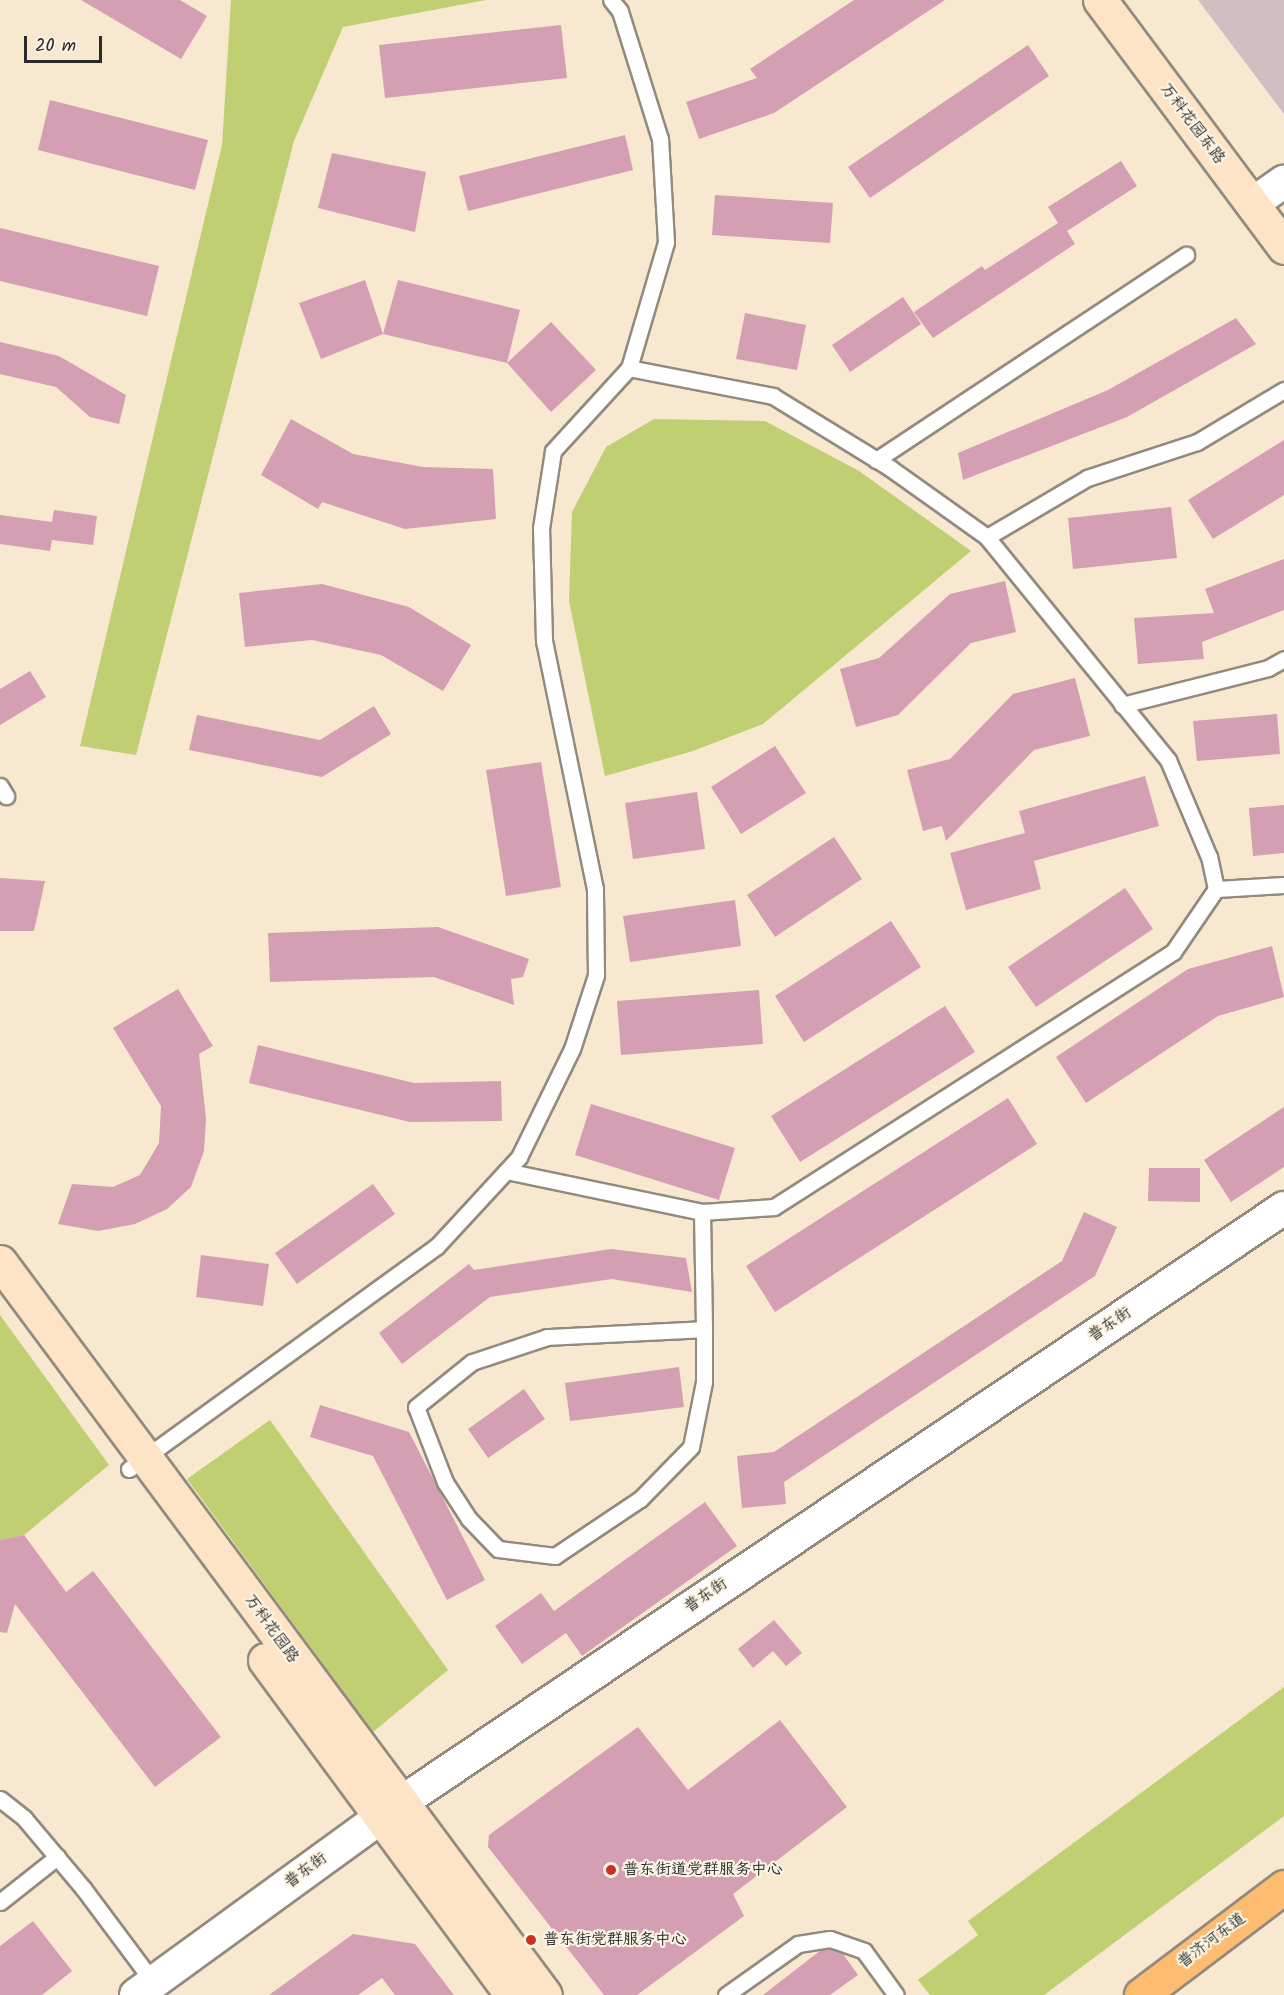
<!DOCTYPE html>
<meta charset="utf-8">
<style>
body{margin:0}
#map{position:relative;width:1284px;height:1995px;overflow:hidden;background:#f8e8d0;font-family:Kalam,"LXGW WenKai TC",sans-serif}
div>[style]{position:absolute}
.industrial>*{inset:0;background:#d2bec2}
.green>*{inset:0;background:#bfcf71}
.building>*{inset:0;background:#d49fb3}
.roads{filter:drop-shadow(2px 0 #928a7e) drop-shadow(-2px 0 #928a7e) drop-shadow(0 2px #928a7e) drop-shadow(0 -2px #928a7e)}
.lane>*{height:15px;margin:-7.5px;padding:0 7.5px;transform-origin:7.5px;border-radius:7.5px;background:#fff}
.street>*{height:32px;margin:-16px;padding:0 16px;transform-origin:16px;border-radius:16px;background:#fff}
.secondary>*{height:33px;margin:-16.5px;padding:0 16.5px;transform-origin:16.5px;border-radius:16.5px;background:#fee4c6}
.primary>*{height:33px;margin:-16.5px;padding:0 16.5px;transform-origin:16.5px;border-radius:16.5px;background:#fdbc70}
.dots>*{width:16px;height:16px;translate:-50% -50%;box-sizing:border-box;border:3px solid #fcf5e5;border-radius:50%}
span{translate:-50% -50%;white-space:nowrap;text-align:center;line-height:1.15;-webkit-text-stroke:4.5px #fcf5e5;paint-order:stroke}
.street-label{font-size:16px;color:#2b2b2b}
.poi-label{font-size:16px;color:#2b2b2b}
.left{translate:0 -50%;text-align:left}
.scale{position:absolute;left:24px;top:36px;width:78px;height:27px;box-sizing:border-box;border:3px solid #2b2b2b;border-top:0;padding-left:8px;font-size:18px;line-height:21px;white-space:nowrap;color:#2b2b2b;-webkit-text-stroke:4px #fcf5e5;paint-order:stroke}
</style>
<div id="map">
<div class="industrial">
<div style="clip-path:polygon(1198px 0,1284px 0,1284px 114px)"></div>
</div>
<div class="green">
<div style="clip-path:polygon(231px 0,486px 0,343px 27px,294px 141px,136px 755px,80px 746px,222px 145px)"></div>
<div style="clip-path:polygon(654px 419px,765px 421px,859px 471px,971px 551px,763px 724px,693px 751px,605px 776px,569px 601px,572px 512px,606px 447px)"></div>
<div style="clip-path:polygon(0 1315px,109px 1465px,24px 1535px,0 1540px)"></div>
<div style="clip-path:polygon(270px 1420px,448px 1670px,373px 1732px,187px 1479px)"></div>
<div style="clip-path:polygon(1284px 1687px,1284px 1816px,1044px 1995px,930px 1995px,918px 1980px,978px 1935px,968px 1921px)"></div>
</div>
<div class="building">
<div style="clip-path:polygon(81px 0,180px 0,207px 16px,181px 59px)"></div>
<div style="clip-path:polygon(854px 0,945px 0,774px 113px,699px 139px,686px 102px,757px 78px,750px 69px)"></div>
<div style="clip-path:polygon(561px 25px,567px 78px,385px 98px,379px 45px)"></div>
<div style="clip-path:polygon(1028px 45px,1049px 76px,870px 198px,848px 167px)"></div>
<div style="clip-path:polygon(50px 100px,208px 140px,195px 190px,38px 150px)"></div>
<div style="clip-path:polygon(625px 135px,633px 170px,468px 211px,459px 176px)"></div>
<div style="clip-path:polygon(332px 153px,426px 172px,415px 232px,318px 208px)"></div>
<div style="clip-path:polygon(1121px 161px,1137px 186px,1067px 231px,1075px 244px,933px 338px,914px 312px,982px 266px,985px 270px,1058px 223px,1048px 207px)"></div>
<div style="clip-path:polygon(715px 195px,833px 203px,830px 243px,712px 235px)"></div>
<div style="clip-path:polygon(0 228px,159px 266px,147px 316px,0 281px)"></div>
<div style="clip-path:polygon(365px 280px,383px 334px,321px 359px,299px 303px)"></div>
<div style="clip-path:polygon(398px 280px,520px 310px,507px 363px,383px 334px)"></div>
<div style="clip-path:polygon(903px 297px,921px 324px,850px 372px,832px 345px)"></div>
<div style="clip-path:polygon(745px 313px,806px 325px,797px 370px,736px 359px)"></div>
<div style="clip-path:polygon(1236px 318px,1256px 344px,1127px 417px,963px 480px,958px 453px,1108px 390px)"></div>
<div style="clip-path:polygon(551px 322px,596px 370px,551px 412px,507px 363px)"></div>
<div style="clip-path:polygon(0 342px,59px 356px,126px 395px,119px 424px,90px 417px,56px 387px,0 374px)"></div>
<div style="clip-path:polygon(291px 419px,353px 454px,423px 467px,493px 469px,496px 519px,405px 529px,322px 502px,318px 509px,261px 475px)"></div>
<div style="clip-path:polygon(1284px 440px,1284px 495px,1213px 539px,1188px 500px)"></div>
<div style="clip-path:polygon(1171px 507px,1177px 558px,1073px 569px,1068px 518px)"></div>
<div style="clip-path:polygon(54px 510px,97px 516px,93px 545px,52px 540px,50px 551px,0 544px,0 515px,52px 522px)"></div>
<div style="clip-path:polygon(1284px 559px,1284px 610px,1202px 642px,1204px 659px,1138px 664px,1134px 618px,1214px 613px,1205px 589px)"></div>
<div style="clip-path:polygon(1005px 581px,1016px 632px,971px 643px,898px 715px,856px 727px,840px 669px,879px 658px,950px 594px)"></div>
<div style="clip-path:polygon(322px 584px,409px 607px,471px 645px,443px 691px,381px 655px,312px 640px,245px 647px,239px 593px)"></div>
<div style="clip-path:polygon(30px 671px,46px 697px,0 725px,0 689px)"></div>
<div style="clip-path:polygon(1075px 678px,1090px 736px,1034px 750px,946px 841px,942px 826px,923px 831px,907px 770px,950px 759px,1013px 694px)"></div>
<div style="clip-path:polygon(374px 706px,391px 734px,322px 777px,189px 750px,197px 715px,320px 740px)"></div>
<div style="clip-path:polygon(1277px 714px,1280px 754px,1197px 761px,1193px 721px)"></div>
<div style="clip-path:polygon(775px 746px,806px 793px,741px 834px,711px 787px)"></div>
<div style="clip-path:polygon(541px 762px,561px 887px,506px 896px,486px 770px)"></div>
<div style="clip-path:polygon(1145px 776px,1159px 826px,1034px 861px,1041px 889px,966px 910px,950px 853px,1025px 833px,1019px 811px)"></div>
<div style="clip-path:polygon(697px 792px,705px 849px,633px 859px,625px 803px)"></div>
<div style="clip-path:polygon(1284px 805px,1284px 853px,1253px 856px,1249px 808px)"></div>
<div style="clip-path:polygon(834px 837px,862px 879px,775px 937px,747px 895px)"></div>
<div style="clip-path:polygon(0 878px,45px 881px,34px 931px,0 931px)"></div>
<div style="clip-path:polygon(1125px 888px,1153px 929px,1036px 1007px,1008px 967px)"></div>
<div style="clip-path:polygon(735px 900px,741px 946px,630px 962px,623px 916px)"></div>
<div style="clip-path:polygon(891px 921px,921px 967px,804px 1042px,775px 996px)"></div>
<div style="clip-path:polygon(438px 927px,529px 959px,523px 977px,511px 979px,514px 1005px,434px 977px,270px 982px,268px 933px)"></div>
<div style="clip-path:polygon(1272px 946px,1284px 997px,1218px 1016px,1086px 1103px,1056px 1057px,1188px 969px)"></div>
<div style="clip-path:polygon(178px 989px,213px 1046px,199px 1054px,206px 1119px,204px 1151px,191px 1187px,167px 1209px,135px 1224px,98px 1231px,58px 1224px,72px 1184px,113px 1187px,140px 1175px,159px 1143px,161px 1106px,113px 1028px)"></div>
<div style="clip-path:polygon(759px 990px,763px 1044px,621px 1055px,617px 1001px)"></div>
<div style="clip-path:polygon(945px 1006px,975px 1052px,800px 1162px,771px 1116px)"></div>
<div style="clip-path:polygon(258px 1045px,414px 1083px,501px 1081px,502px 1121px,410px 1122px,249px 1083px)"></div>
<div style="clip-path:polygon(1008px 1098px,1037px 1144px,775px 1312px,746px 1266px)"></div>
<div style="clip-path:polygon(591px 1104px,735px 1148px,719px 1200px,575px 1155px)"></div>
<div style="clip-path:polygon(1284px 1107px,1284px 1167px,1231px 1202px,1204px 1160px)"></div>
<div style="clip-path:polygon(1149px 1168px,1200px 1168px,1200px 1202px,1148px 1201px)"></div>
<div style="clip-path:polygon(373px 1184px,395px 1214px,297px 1284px,275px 1253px)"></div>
<div style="clip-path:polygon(1084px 1212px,1117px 1227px,1095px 1276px,784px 1482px,786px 1504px,742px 1508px,737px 1456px,774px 1452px,1062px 1261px)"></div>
<div style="clip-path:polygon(611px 1249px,686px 1258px,692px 1292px,612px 1279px,490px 1297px,402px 1364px,379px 1333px,469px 1264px,474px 1270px)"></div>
<div style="clip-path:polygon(201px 1255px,269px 1264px,263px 1306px,196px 1297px)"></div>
<div style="clip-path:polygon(679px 1367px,684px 1407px,570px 1421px,565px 1383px)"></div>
<div style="clip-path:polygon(524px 1389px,545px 1419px,488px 1458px,468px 1429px)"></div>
<div style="clip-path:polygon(320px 1405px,409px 1432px,485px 1580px,447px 1600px,373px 1456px,310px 1437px)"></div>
<div style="clip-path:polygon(705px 1502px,737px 1546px,582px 1656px,566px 1633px,522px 1664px,495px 1626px,541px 1593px,554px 1611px)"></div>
<div style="clip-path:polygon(24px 1535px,66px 1592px,93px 1571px,221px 1737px,155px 1787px,15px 1604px,7px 1633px,0 1632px,0 1540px)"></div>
<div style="clip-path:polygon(774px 1620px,802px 1653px,786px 1666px,773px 1651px,753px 1668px,738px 1649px)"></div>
<div style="clip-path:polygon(780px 1720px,847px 1807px,733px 1894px,744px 1916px,637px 1995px,604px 1995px,488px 1847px,489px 1835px,638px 1727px,688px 1790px)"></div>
<div style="clip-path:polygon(33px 1921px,72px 1971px,42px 1995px,0 1995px,0 1946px)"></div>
<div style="clip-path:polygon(353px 1934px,415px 1944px,454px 1995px,395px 1995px,382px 1978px,358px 1995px,269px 1995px)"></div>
<div style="clip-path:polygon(829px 1949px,843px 1954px,858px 1975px,830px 1995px,763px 1995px,821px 1950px)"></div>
</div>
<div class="roads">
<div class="lane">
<div style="left:876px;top:460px;width:372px;rotate:-33.5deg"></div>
<div style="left:987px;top:537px;width:116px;rotate:-30.5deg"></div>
<div style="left:1087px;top:478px;width:116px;rotate:-18.1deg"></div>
<div style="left:1197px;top:442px;width:101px;rotate:-30.9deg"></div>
<div style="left:1122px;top:705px;width:151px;rotate:-14.2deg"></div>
<div style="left:1268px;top:668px;width:18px;rotate:-29deg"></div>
<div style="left:0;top:786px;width:12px;rotate:59deg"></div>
<div style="left:1216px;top:889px;width:68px;rotate:-3.4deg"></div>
<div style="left:506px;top:1171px;width:200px;rotate:11.8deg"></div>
<div style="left:702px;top:1212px;width:72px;rotate:-4deg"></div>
<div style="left:774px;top:1207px;width:474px;rotate:-32.6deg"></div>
<div style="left:1173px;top:952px;width:76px;rotate:-55.7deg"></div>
<div style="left:1216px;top:889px;width:33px;rotate:-102deg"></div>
<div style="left:1209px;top:857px;width:105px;rotate:-112.9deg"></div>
<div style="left:1168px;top:760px;width:287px;rotate:-129.1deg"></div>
<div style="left:987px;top:537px;width:119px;rotate:-144.6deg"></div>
<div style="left:890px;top:468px;width:137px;rotate:-148.4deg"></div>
<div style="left:773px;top:396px;width:147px;rotate:-169deg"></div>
<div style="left:702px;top:1212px;width:117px;rotate:89deg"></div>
<div style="left:704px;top:1329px;width:53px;rotate:90deg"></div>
<div style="left:704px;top:1382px;width:66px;rotate:101.3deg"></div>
<div style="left:691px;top:1447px;width:73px;rotate:134.4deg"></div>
<div style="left:640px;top:1499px;width:102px;rotate:146.2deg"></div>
<div style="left:555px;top:1556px;width:57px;rotate:-173deg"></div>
<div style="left:498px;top:1549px;width:42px;rotate:-134deg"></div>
<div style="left:469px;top:1519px;width:44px;rotate:-123deg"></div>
<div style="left:445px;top:1482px;width:80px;rotate:-111.1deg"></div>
<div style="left:416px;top:1407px;width:72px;rotate:-38.8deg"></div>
<div style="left:472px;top:1362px;width:79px;rotate:-18.4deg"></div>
<div style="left:547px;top:1337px;width:157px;rotate:-2.9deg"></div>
<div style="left:129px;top:1469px;width:380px;rotate:-35.9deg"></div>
<div style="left:437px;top:1246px;width:121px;rotate:-47.3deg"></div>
<div style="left:519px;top:1157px;width:120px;rotate:-63.9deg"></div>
<div style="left:572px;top:1049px;width:78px;rotate:-72deg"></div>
<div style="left:596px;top:975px;width:86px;rotate:-90.7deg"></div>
<div style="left:595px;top:889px;width:253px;rotate:-101.6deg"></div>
<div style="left:544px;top:641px;width:113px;rotate:-91.5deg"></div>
<div style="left:541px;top:528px;width:78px;rotate:-81.1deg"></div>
<div style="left:553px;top:451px;width:113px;rotate:-47.5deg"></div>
<div style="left:629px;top:368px;width:131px;rotate:-73.6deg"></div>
<div style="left:666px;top:242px;width:103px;rotate:-93.3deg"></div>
<div style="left:660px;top:139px;width:134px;rotate:-107.4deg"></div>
<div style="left:620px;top:11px;width:14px;rotate:-129deg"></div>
<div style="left:0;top:1799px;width:31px;rotate:38deg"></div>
<div style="left:24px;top:1818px;width:92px;rotate:49.9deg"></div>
<div style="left:83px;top:1888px;width:117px;rotate:53.3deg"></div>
<div style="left:0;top:1902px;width:73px;rotate:-38.3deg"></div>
<div style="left:726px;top:1995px;width:88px;rotate:-35.3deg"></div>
<div style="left:798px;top:1944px;width:32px;rotate:-9deg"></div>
<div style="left:830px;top:1939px;width:36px;rotate:19deg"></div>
<div style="left:864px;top:1951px;width:54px;rotate:54deg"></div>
</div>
<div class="street">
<div style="left:1252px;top:204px;width:39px;rotate:-35deg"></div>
<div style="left:136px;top:1995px;width:325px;rotate:-36deg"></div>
<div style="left:399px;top:1804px;width:1067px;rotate:-33.96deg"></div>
</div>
<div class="secondary">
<div style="left:1100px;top:0;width:308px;rotate:53.3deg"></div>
<div style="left:0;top:1262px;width:913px;rotate:53.37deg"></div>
<div style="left:265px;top:1660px;width:416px;rotate:53.6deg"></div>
</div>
<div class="primary">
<div style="left:1141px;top:1995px;width:179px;rotate:-37.1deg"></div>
</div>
</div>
<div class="dots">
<div style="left:611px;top:1870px;background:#c8321e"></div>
<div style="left:531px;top:1940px;background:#c8321e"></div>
</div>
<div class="street-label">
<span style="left:1192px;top:124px;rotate:53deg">万科花园东路</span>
<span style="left:1110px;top:1325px;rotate:-34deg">普东街</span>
<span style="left:706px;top:1596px;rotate:-34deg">普东街</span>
<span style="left:271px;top:1629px;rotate:54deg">万科花园路</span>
<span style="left:306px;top:1871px;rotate:-36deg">普东街</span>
<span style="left:1212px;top:1941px;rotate:-37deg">普济河东道</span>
</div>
<div class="poi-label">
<span class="left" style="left:623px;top:1870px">普东街道党群服务中心</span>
<span class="left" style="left:543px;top:1940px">普东街党群服务中心</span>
</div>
<div class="scale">20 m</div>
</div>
